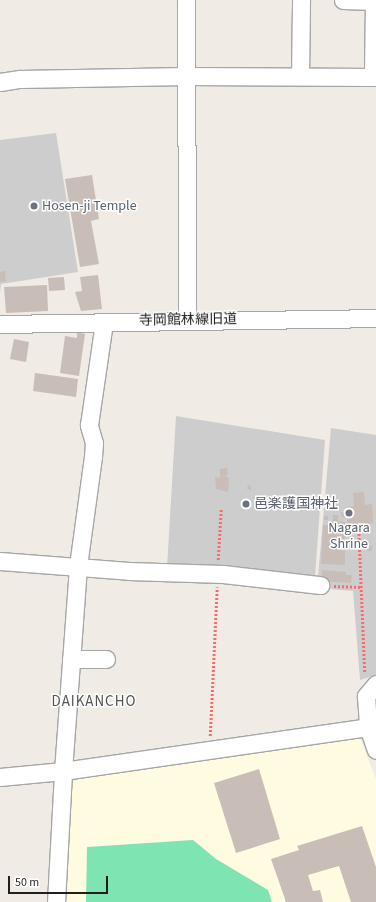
<!DOCTYPE html>
<meta charset="utf-8">
<style>
body{margin:0}
#map{position:relative;width:376px;height:902px;overflow:hidden;background:#f1ebe5;font-family:"Source Sans 3","Noto Sans JP",sans-serif}
div>[style]{position:absolute}
.education>*{inset:0;background:#fffbe0}
.religious>*{inset:0;background:#cdcdcd}
.pitch>*{inset:0;background:#7ee4b1}
.building>*{inset:0;background:#c9bdb8}
.path>*{height:2.5px;margin-top:-1.25px;transform-origin:0;background:repeating-linear-gradient(90deg,#ff686a 0 2px,transparent 0 4px)}
.roads{filter:drop-shadow(1px 0 #a6a6a6) drop-shadow(-1px 0 #a6a6a6) drop-shadow(0 1px #a6a6a6) drop-shadow(0 -1px #a6a6a6)}
.minor>*{height:17px;margin:-8.5px;padding:0 8.5px;transform-origin:8.5px;border-radius:8.5px;background:#fff}
.dots>*{width:11px;height:11px;translate:-50% -50%;box-sizing:border-box;border:2px solid #fff;border-radius:50%}
span{translate:-50% -50%;white-space:nowrap;text-align:center;line-height:1.15;-webkit-text-stroke:3px #fff;paint-order:stroke}
.worship-label{font-size:14px;color:#5b616d}
.left{translate:0 -50%;text-align:left}
.street-label{font-size:14px;color:#1f1f1f}
.neighbourhood-label{font-size:15px;color:#525252;letter-spacing:1px}
.scale{position:absolute;left:8px;top:876px;width:100px;height:18px;box-sizing:border-box;border:2px solid #1f1f1f;border-top:0;padding-left:5px;font-size:12px;line-height:14px;white-space:nowrap;color:#1f1f1f;-webkit-text-stroke:3px #fff;paint-order:stroke}
</style>
<div id="map">
<div class="education">
<div style="clip-path:polygon(360px 738px,376px 779px,376px 902px,67px 902px,71px 776px)"></div>
</div>
<div class="religious">
<div style="clip-path:polygon(56px 133px,78px 272px,1px 284px,0 293px,0 140px)"></div>
<div style="clip-path:polygon(176px 416px,325px 440px,315px 576px,167px 568px)"></div>
<div style="clip-path:polygon(331px 428px,376px 435px,376px 675px,360px 680px,353px 591px,317px 588px)"></div>
</div>
<div class="pitch">
<div style="clip-path:polygon(193px 840px,216px 859px,268px 890px,272px 902px,86px 902px,87px 847px)"></div>
</div>
<div class="building">
<div style="clip-path:polygon(92px 175px,99px 219px,91px 221px,99px 264px,80px 267px,65px 179px)"></div>
<div style="clip-path:polygon(5px 271px,6px 281px,0 282px,0 272px)"></div>
<div style="clip-path:polygon(98px 275px,102px 309px,81px 311px,75px 292px,82px 291px,80px 277px)"></div>
<div style="clip-path:polygon(64px 277px,65px 290px,49px 291px,48px 278px)"></div>
<div style="clip-path:polygon(47px 285px,48px 311px,6px 313px,4px 287px)"></div>
<div style="clip-path:polygon(77px 332px,85px 334px,79px 376px,60px 373px,65px 336px,77px 338px)"></div>
<div style="clip-path:polygon(14px 339px,29px 342px,26px 362px,10px 359px)"></div>
<div style="clip-path:polygon(35px 373px,78px 379px,76px 397px,33px 391px)"></div>
<div style="clip-path:polygon(227px 468px,228px 475px,225px 475px,229px 479px,228px 492px,216px 489px,215px 477px,220px 478px,220px 469px)"></div>
<div style="clip-path:polygon(248px 485px,251px 486px,251px 490px,247px 489px)"></div>
<div style="clip-path:polygon(364px 492px,365px 505px,372px 504px,373px 523px,369px 523px,369px 526px,352px 528px,352px 524px,347px 525px,347px 517px,342px 517px,341px 512px,347px 512px,347px 507px,354px 506px,353px 493px)"></div>
<div style="clip-path:polygon(333px 515px,338px 515px,338px 521px,345px 522px,345px 565px,321px 564px,323px 525px,332px 525px)"></div>
<div style="clip-path:polygon(325px 516px,328px 516px,328px 520px,324px 520px)"></div>
<div style="clip-path:polygon(366px 546px,372px 546px,372px 551px,367px 551px)"></div>
<div style="clip-path:polygon(322px 570px,346px 572px,346px 575px,352px 575px,351px 583px,321px 581px)"></div>
<div style="clip-path:polygon(259px 769px,280px 839px,236px 853px,214px 783px)"></div>
<div style="clip-path:polygon(362px 826px,376px 867px,376px 902px,351px 902px,339px 866px,308px 875px,313px 891px,320px 890px,323px 902px,286px 902px,271px 859px,299px 850px,297px 846px)"></div>
</div>
<div class="path">
<div style="left:359px;top:530px;width:143px;rotate:87.6deg"></div>
<div style="left:218px;top:560px;width:51px;rotate:-86.6deg"></div>
<div style="left:334px;top:586px;width:28px;rotate:2deg"></div>
<div style="left:210px;top:736px;width:149px;rotate:-87.3deg"></div>
</div>
<div class="roads">
<div class="minor">
<div style="left:186px;top:0;width:319px;rotate:89.8deg"></div>
<div style="left:343px;top:0;width:31px;rotate:2deg"></div>
<div style="left:374px;top:1px;width:76px;rotate:90.8deg"></div>
<div style="left:300px;top:76px;width:76px;rotate:-89.2deg"></div>
<div style="left:0;top:82px;width:20px;rotate:-9deg"></div>
<div style="left:20px;top:79px;width:166px;rotate:-1deg"></div>
<div style="left:186px;top:76px;width:190px;rotate:0.3deg"></div>
<div style="left:0;top:324px;width:376px;rotate:-0.9deg"></div>
<div style="left:0;top:561px;width:129px;rotate:4.4deg"></div>
<div style="left:129px;top:571px;width:94px;rotate:1.8deg"></div>
<div style="left:223px;top:574px;width:98px;rotate:6.5deg"></div>
<div style="left:71px;top:659px;width:35px"></div>
<div style="left:376px;top:684px;width:16px;rotate:130deg"></div>
<div style="left:366px;top:696px;width:31px;rotate:86deg"></div>
<div style="left:368px;top:727px;width:24px;rotate:71deg"></div>
<div style="left:0;top:777px;width:63px;rotate:-5.4deg"></div>
<div style="left:63px;top:771px;width:308px;rotate:-8.2deg"></div>
<div style="left:56px;top:902px;width:131px;rotate:-86.9deg"></div>
<div style="left:63px;top:771px;width:206px;rotate:-85.8deg"></div>
<div style="left:78px;top:566px;width:110px;rotate:-82.2deg"></div>
<div style="left:93px;top:457px;width:14px;rotate:-86deg"></div>
<div style="left:94px;top:443px;width:19px;rotate:-106deg"></div>
<div style="left:89px;top:425px;width:104px;rotate:-81.7deg"></div>
</div>
</div>
<div class="dots">
<div style="left:34px;top:206px;background:#6b7280"></div>
<div style="left:246px;top:504px;background:#6b7280"></div>
<div style="left:349px;top:513px;background:#6b7280"></div>
</div>
<div class="worship-label">
<span class="left" style="left:42px;top:206px">Hosen-ji Temple</span>
<span class="left" style="left:254px;top:504px">邑楽護国神社</span>
<span style="left:349px;top:536px">Nagara<br>Shrine</span>
</div>
<div class="street-label">
<span style="left:188px;top:320px;rotate:-1deg">寺岡館林線旧道</span>
</div>
<div class="neighbourhood-label">
<span style="left:94px;top:702px">DAIKANCHO</span>
</div>
<div class="scale">50 m</div>
</div>
